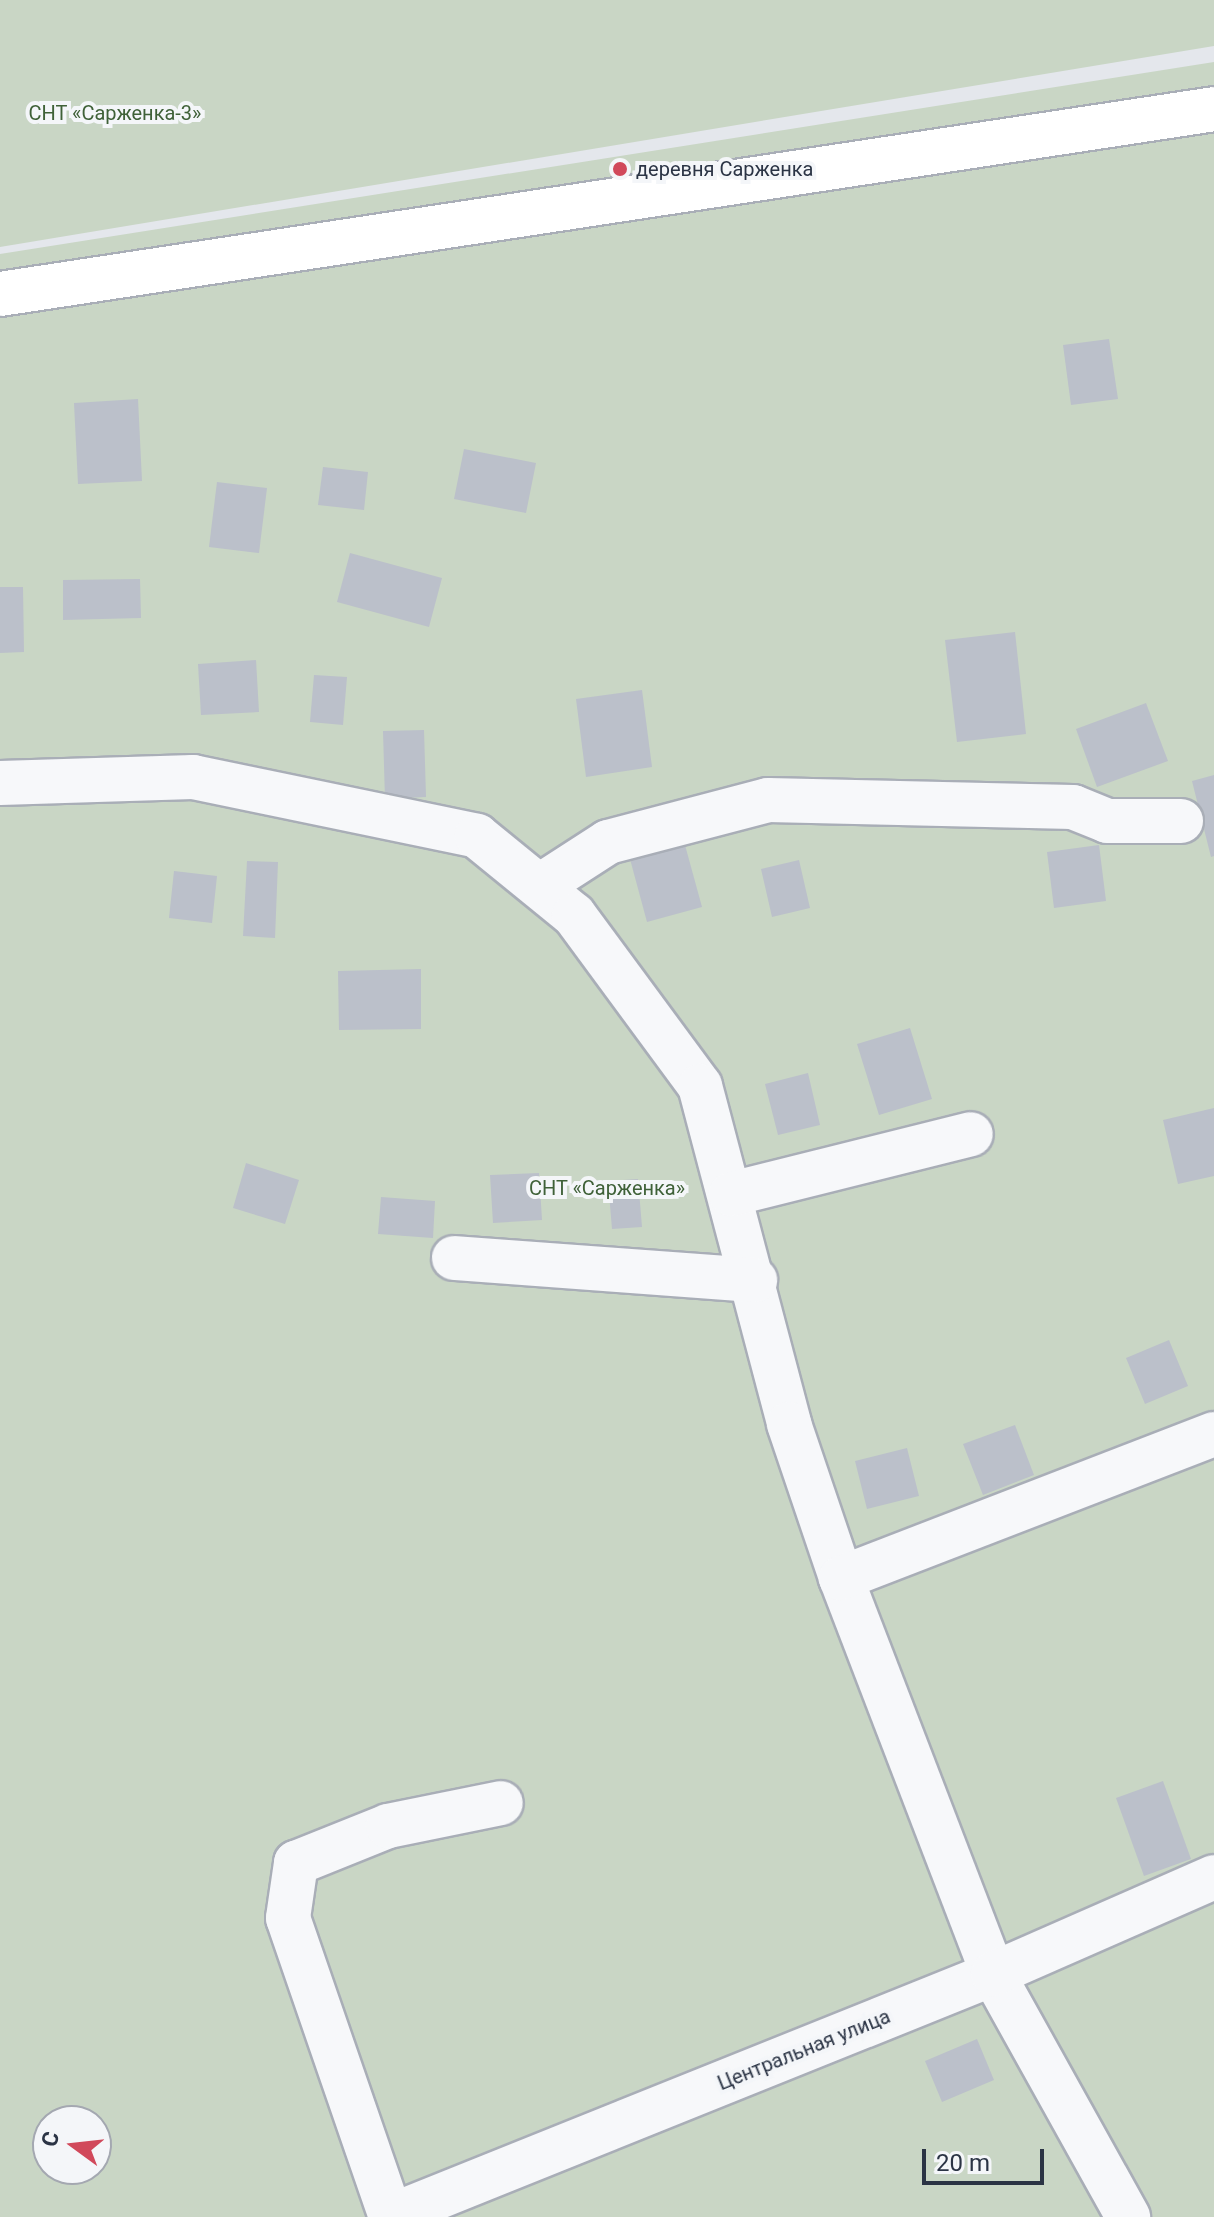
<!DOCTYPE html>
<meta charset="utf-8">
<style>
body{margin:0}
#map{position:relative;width:1214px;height:2217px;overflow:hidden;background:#e4e7ec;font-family:Roboto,sans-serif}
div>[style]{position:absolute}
.green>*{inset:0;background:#c9d6c5}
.building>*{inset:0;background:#bbc0ca}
.roads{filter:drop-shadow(2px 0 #a9aeb7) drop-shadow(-2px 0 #a9aeb7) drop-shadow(0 2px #a9aeb7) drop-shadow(0 -2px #a9aeb7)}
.minor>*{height:44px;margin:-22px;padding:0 22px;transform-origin:22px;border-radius:22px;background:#f7f8fa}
.major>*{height:44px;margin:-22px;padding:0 22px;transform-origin:22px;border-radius:22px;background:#fff}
.dots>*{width:22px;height:22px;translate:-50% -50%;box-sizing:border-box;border:4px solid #f4f6f9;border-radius:50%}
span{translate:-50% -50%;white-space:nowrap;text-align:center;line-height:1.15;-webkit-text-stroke:8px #f4f6f9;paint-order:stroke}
.park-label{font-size:20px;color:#3f6138}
.poi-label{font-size:20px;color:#2b3445}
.left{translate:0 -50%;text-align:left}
.street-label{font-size:20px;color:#2b3445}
.north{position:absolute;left:32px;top:2105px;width:80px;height:80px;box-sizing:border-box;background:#f4f6f9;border:2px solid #a4a8b1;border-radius:50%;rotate:285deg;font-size:22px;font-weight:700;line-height:32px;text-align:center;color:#2b3445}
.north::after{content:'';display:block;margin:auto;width:28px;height:36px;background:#d1495b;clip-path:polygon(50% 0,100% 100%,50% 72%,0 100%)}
.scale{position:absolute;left:922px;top:2149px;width:122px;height:36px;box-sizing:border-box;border:4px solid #2b3445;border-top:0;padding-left:10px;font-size:24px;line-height:28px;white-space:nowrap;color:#2b3445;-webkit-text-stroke:6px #f4f6f9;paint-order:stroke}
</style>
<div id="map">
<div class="green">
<div style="clip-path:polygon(0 0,1214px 0,1214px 46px,0 247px)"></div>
<div style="clip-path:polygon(evenodd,1214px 62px,1214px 2217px,0 2217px,0 254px,1214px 62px,48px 2121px,96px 2121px,96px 2169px,48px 2169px,48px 2121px)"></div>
</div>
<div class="building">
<div style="clip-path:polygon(1109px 339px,1118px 399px,1071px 405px,1063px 345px)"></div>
<div style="clip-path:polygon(138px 399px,142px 481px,78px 484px,74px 403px)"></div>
<div style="clip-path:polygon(464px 449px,536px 463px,526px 513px,454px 499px)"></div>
<div style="clip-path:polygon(323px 467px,368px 472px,364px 510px,318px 505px)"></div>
<div style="clip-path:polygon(217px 482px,267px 488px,259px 553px,209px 547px)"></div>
<div style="clip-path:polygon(350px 553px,442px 578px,429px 627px,337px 602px)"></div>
<div style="clip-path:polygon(140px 579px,141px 618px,63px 620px,63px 580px)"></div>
<div style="clip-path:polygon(0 587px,23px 587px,24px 652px,0 653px)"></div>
<div style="clip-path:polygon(1015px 632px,1026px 734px,957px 742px,945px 640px)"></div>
<div style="clip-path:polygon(256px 660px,259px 712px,201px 715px,198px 664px)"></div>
<div style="clip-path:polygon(314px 675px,347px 677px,343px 725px,310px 722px)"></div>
<div style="clip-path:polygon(642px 690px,652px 767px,586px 777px,576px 699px)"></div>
<div style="clip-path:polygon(1146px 703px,1168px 761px,1097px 787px,1076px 729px)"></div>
<div style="clip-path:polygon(424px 730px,426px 797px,385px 799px,383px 731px)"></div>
<div style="clip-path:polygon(1214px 775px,1214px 856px,1211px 857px,1192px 781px)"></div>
<div style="clip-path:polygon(685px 845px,702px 907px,647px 922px,630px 859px)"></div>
<div style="clip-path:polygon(1099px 845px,1106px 901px,1054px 908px,1047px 852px)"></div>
<div style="clip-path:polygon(799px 860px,810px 908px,772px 917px,761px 869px)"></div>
<div style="clip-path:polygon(247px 861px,278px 862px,275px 938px,243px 936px)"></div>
<div style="clip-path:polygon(174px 871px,217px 876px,212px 923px,169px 918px)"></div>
<div style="clip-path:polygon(421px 969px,421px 1029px,339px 1030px,338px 971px)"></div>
<div style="clip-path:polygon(910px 1028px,932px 1099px,879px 1115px,857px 1044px)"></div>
<div style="clip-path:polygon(808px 1073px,820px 1125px,778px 1135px,765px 1084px)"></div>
<div style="clip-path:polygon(1214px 1108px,1214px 1176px,1178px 1184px,1163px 1120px)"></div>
<div style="clip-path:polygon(246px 1163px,299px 1180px,285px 1224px,233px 1208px)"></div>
<div style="clip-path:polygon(539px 1173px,542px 1220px,493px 1223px,490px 1175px)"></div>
<div style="clip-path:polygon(638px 1179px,642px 1227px,612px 1229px,608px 1181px)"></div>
<div style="clip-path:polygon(381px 1197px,435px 1201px,433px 1238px,378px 1234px)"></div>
<div style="clip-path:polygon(1169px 1340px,1188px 1386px,1145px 1404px,1126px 1358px)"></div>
<div style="clip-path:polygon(1015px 1425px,1034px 1475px,983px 1495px,963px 1444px)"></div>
<div style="clip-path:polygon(907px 1448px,919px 1496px,867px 1509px,855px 1461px)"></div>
<div style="clip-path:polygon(1163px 1781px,1191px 1859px,1144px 1876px,1116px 1798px)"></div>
<div style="clip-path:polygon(977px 2039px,994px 2080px,942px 2102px,925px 2061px)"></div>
</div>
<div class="roads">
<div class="minor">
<div style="left:0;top:783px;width:193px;rotate:-1.8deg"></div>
<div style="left:193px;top:777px;width:290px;rotate:11.7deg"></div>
<div style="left:477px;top:836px;width:125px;rotate:39.2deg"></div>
<div style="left:574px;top:915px;width:212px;rotate:53.6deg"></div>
<div style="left:700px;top:1086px;width:350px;rotate:75.2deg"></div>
<div style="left:789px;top:1424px;width:163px;rotate:71.3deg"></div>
<div style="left:841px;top:1578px;width:424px;rotate:69deg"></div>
<div style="left:993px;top:1974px;width:278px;rotate:60.9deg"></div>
<div style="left:543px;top:884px;width:77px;rotate:-32.9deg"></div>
<div style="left:608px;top:842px;width:165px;rotate:-14.7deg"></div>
<div style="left:768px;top:800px;width:305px;rotate:1.3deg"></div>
<div style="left:1073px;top:807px;width:37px;rotate:22deg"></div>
<div style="left:1107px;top:821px;width:74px"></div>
<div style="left:731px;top:1194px;width:247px;rotate:-14deg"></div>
<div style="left:454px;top:1258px;width:302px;rotate:4.2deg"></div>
<div style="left:841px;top:1578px;width:400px;rotate:-21.1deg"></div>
<div style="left:391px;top:2216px;width:649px;rotate:-21.9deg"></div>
<div style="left:993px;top:1974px;width:241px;rotate:-23.7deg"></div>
<div style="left:391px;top:2217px;width:316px;rotate:-109deg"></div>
<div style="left:288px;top:1918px;width:56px;rotate:-81.7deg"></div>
<div style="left:296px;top:1863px;width:99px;rotate:-21.9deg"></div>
<div style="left:388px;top:1826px;width:115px;rotate:-11.5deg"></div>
</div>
<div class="major">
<div style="left:0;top:294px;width:1228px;rotate:-8.66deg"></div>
</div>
</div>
<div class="dots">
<div style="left:620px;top:169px;background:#d1495b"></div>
</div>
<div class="park-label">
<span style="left:115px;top:113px">СНТ «Сарженка-3»</span>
<span style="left:607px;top:1188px">СНТ «Сарженка»</span>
</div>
<div class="poi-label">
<span class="left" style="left:636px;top:169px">деревня Сарженка</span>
</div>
<div class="street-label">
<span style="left:804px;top:2050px;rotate:-22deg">Центральная улица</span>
</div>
<div class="north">С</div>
<div class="scale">20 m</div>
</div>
